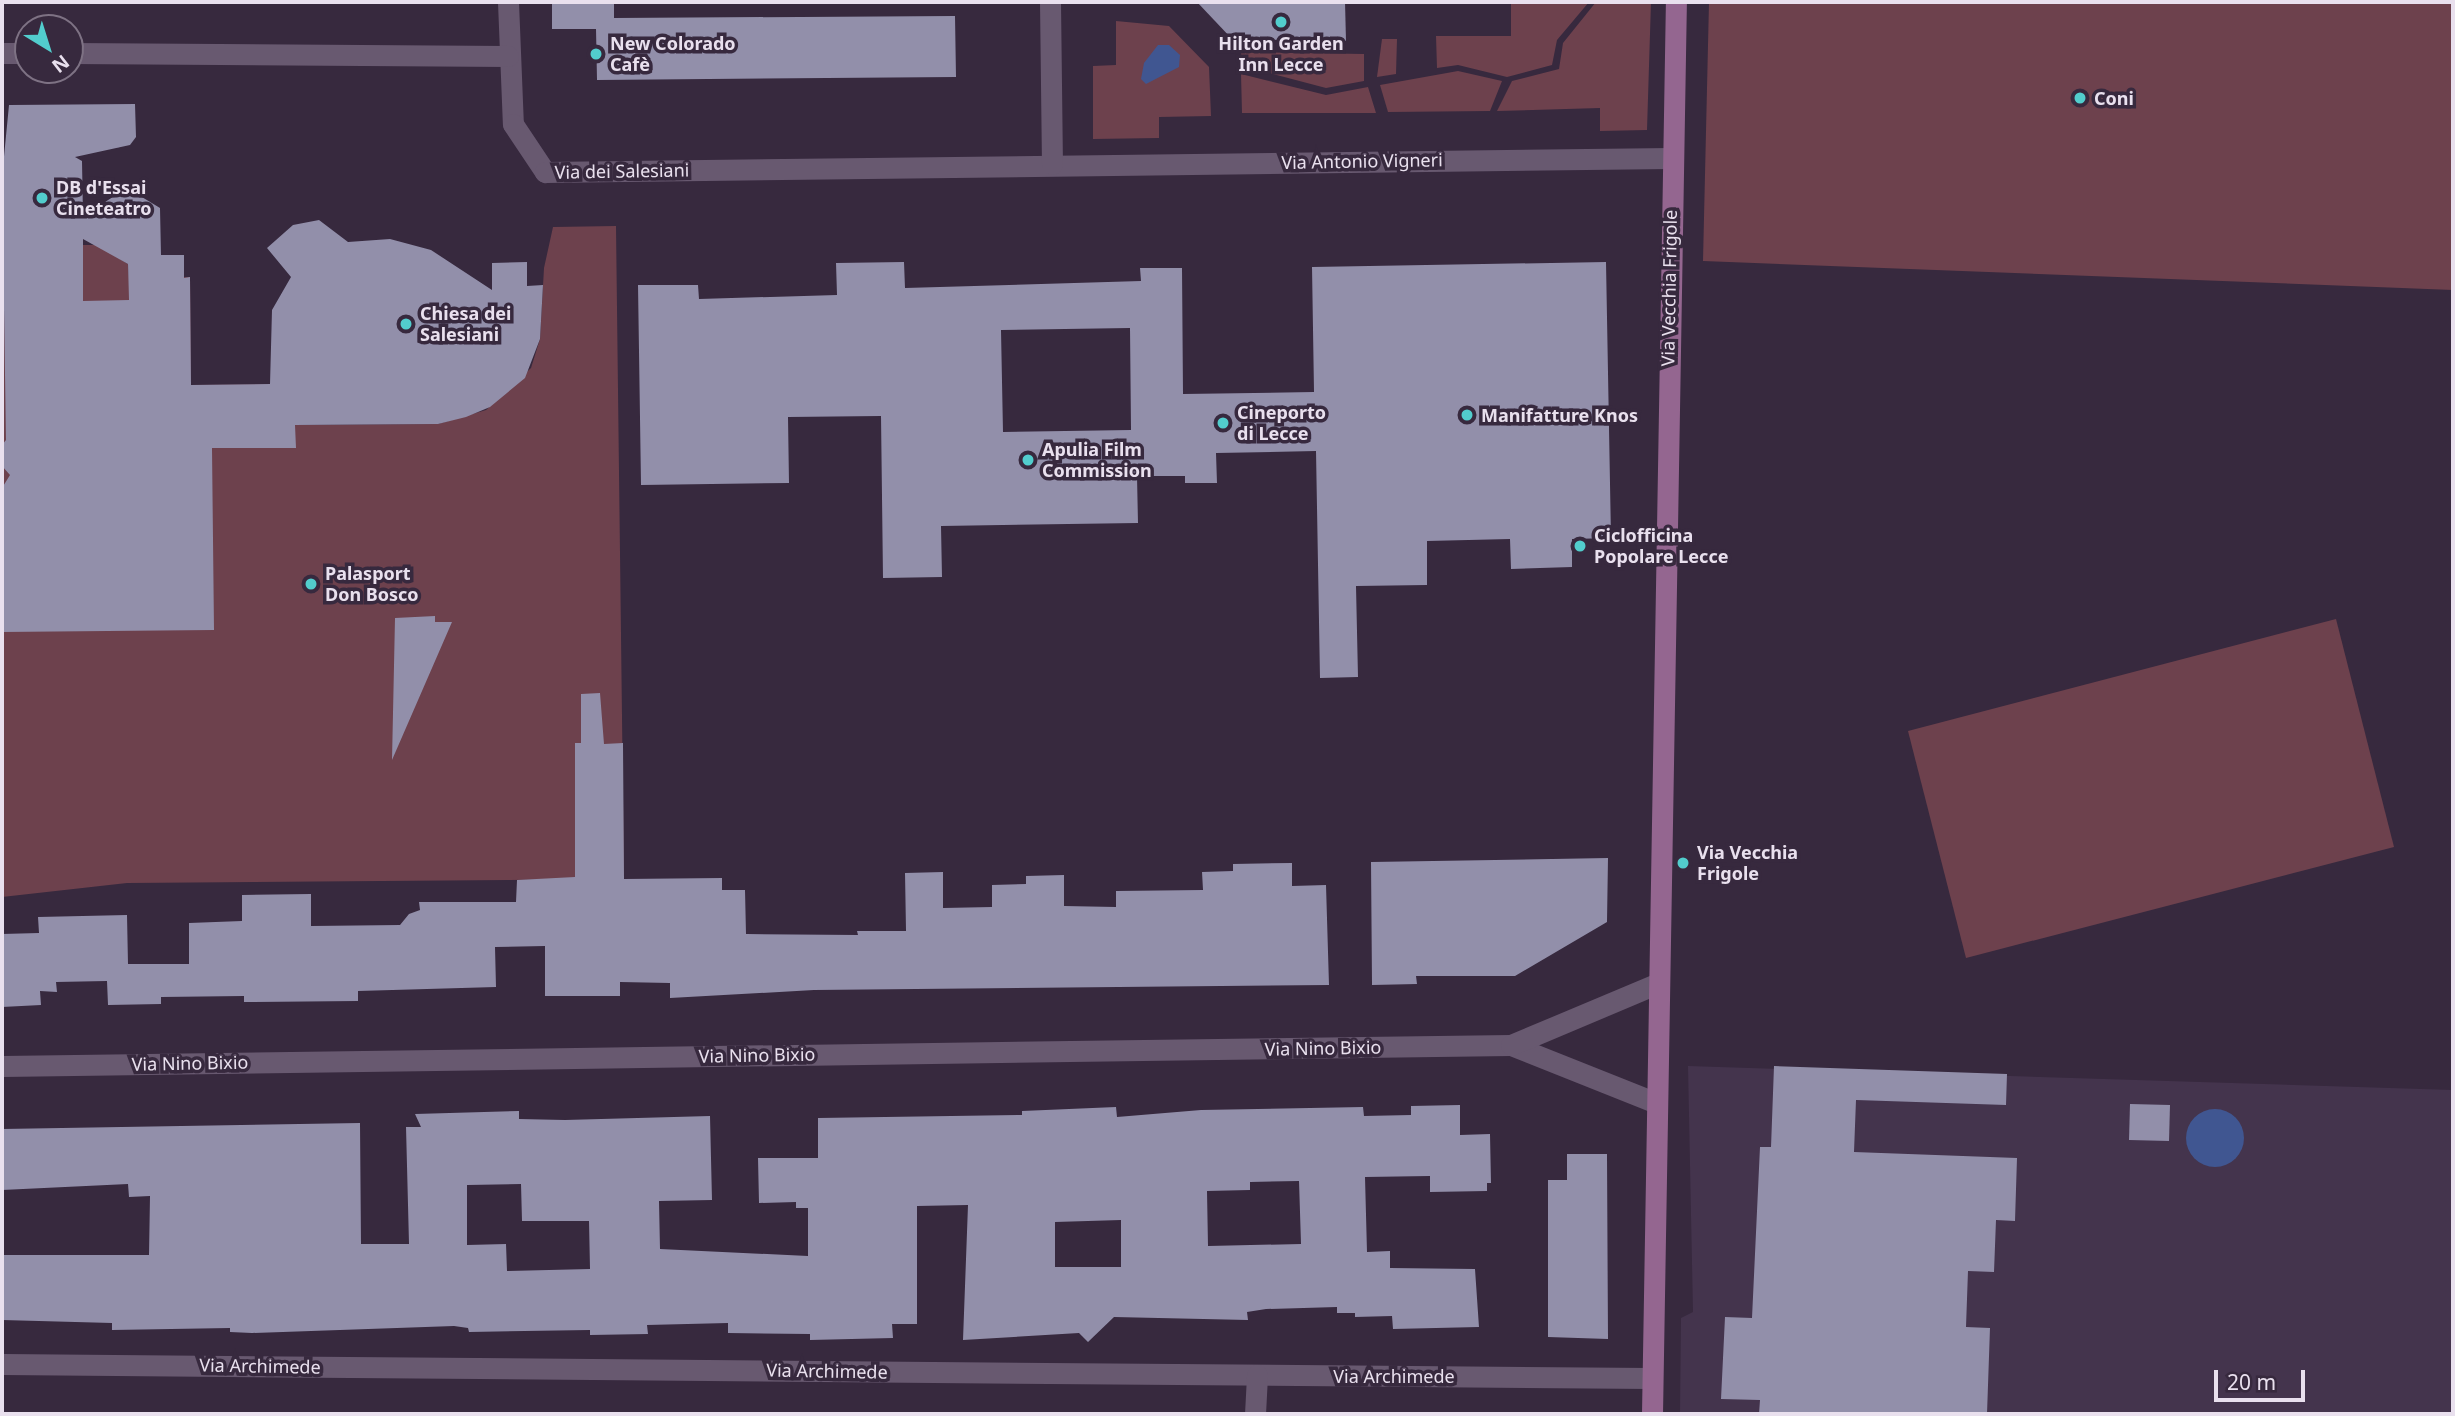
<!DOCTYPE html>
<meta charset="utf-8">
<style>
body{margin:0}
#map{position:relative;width:2455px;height:1416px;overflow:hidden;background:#37293e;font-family:"Noto Sans",sans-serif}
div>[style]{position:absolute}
.built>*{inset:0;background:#44344d}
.green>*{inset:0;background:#6d414d}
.water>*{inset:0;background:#405691}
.round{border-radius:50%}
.building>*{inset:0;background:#928faa}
.street>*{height:21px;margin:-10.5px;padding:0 10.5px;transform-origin:10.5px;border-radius:10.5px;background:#685970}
.secondary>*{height:21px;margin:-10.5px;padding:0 10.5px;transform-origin:10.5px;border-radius:10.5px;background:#946690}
.dots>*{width:19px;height:19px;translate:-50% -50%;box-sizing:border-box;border:4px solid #37293e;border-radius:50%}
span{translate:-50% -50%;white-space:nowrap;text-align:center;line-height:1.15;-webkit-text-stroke:7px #37293e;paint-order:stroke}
.poi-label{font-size:18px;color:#e9e0ee;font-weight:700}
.left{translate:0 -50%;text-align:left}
.street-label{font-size:18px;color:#e9e0ee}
.frame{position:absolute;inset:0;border:4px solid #e9e0ee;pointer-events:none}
.north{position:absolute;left:14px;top:14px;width:70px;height:70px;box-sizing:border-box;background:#37293e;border:2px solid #7e7284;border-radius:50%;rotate:142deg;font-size:19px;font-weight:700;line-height:28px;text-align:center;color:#e9e0ee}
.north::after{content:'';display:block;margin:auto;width:24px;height:32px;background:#52cdcd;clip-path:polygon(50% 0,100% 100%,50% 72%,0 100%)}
.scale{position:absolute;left:2214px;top:1370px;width:91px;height:32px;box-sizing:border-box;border:4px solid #e9e0ee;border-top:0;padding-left:9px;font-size:21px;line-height:24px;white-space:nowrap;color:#e9e0ee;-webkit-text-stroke:5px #37293e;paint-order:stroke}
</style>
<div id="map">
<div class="built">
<div style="clip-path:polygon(1688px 1066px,2453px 1090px,2453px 1414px,1680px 1414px,1681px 1318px,1693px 1312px)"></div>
</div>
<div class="green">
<div style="clip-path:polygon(1511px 2px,1589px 2px,1557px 40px,1552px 65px,1507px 77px,1458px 65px,1437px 68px,1436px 36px,1511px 36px)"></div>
<div style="clip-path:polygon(1596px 2px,1651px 2px,1647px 130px,1600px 131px,1600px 108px,1497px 111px,1512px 81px,1559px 69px,1563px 43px)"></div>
<div style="clip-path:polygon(1709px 2px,2453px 2px,2453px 290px,1703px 261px)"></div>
<div style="clip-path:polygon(1116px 21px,1169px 26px,1209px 67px,1211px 116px,1159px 117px,1159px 138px,1093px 139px,1093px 66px,1116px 65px)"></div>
<div style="clip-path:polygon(1382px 39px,1397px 39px,1396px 74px,1377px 77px)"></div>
<div style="clip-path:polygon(1241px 52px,1364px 54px,1364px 81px,1326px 88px,1242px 66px)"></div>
<div style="clip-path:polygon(1458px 71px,1502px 81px,1490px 111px,1388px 112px,1380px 85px)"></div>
<div style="clip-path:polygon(1241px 74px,1326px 95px,1368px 87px,1376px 113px,1242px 113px)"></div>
<div style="clip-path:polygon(616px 226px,624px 879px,127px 883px,2px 897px,2px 264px,82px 264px,83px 245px,97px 245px,128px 264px,129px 278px,190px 277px,191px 385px,295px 384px,295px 425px,438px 424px,486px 410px,531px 368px,540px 339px,544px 268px,553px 227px)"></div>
<div style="clip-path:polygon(2336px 619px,2394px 847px,1966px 958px,1908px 731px)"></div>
</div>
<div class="water">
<div style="clip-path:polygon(1158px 45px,1169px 45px,1180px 55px,1179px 67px,1146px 84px,1141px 79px,1144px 63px)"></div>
<div class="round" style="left:2186px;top:1109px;width:58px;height:58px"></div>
</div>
<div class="building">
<div style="clip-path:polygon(552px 2px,614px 2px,614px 18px,955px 16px,956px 77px,597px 80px,596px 29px,552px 29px)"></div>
<div style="clip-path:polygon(1197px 2px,1345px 2px,1346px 41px,1232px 39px)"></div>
<div style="clip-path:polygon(evenodd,135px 104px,136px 137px,130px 145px,75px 157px,82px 161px,83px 216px,127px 188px,160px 208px,161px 255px,184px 255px,184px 278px,190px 277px,191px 385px,270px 384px,272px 310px,291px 277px,267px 248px,293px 225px,319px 220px,348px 242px,390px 239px,431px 250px,492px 290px,492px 263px,527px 262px,527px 286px,543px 285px,540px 339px,525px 378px,490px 407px,466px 417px,438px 424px,295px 425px,296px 448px,212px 448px,214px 630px,2px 632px,2px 488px,10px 475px,2px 466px,2px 445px,6px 440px,2px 177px,9px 105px,135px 104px,83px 239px,128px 264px,129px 300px,83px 301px,83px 239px)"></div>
<div style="clip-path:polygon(evenodd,904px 262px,905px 288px,1141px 281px,1140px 268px,1182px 268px,1183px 394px,1314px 392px,1312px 267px,1606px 262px,1611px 538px,1572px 539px,1572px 567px,1511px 569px,1510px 539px,1427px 541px,1427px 585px,1356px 586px,1358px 677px,1320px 678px,1316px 451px,1216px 453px,1217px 483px,1185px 483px,1185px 476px,1137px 476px,1138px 523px,941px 526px,942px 577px,883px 578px,881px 416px,788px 417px,789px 483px,641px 485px,638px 285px,698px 285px,699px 299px,837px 295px,836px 263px,904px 262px,1130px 328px,1131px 430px,1003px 432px,1001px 330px,1130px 328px)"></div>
<div style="clip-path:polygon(435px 616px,435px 622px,452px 622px,392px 760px,395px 618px)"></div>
<div style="clip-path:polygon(600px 693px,604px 744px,623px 743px,624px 879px,722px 878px,722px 890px,745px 890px,746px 934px,858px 935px,857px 931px,906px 931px,905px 873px,943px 872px,943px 908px,992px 907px,992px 885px,1026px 884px,1026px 876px,1064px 875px,1064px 906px,1116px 907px,1116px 891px,1203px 890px,1202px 872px,1233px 871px,1233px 864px,1292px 863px,1292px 886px,1326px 885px,1329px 985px,814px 990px,670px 998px,670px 983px,620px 982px,620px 996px,545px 996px,545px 946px,495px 947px,496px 987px,358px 991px,358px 1001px,244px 1002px,244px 996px,161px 997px,161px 1004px,108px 1005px,107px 981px,56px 982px,57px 992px,40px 991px,41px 1005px,2px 1007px,2px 934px,39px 933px,38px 917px,127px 915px,128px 964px,189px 964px,189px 923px,242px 921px,242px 895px,311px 894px,311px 926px,400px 925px,409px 914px,420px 910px,419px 902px,516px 902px,517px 880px,575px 877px,575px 743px,581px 743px,581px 694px)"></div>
<div style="clip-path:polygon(1608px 858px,1607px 922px,1515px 976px,1416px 976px,1417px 984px,1372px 985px,1371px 862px)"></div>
<div style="clip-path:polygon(1774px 1066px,2007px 1074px,2006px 1105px,1856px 1100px,1854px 1152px,2017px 1158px,2015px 1221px,1996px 1220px,1994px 1272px,1968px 1271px,1966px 1327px,1990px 1328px,1987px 1414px,1759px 1414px,1760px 1400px,1721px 1399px,1725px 1317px,1752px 1318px,1760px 1147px,1771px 1147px)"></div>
<div style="clip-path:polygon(2130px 1104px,2170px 1105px,2169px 1141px,2129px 1140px)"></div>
<div style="clip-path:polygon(evenodd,1460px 1105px,1460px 1135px,1490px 1134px,1491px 1183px,1487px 1183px,1487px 1191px,1430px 1192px,1430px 1176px,1365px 1177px,1367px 1252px,1390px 1251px,1390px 1268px,1475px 1269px,1479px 1327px,1393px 1329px,1392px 1316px,1355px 1317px,1355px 1313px,1337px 1313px,1337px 1307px,1266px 1309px,1247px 1312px,1248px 1320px,1114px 1317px,1088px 1342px,1079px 1333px,963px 1340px,968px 1205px,917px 1206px,917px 1324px,892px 1324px,893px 1338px,810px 1340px,810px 1334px,728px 1333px,728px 1323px,647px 1325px,648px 1334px,590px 1335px,590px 1330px,469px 1332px,468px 1328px,454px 1326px,252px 1333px,230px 1332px,230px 1328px,112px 1330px,112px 1323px,2px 1320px,2px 1255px,149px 1255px,150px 1196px,129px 1197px,128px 1184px,2px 1190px,2px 1129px,360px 1123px,361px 1244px,409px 1244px,406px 1127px,421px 1127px,415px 1114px,519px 1111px,519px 1119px,565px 1120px,710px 1116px,712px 1200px,659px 1201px,660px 1249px,808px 1256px,808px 1208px,796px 1208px,796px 1202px,759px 1203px,758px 1158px,818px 1158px,818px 1118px,1022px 1115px,1022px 1111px,1116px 1107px,1117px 1117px,1201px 1110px,1363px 1107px,1364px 1116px,1411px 1115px,1411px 1106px,1460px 1105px,1299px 1181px,1301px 1244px,1208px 1246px,1207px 1191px,1250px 1190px,1250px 1182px,1299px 1181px,1460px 1105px,521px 1184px,522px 1221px,589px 1221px,590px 1269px,507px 1271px,506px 1244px,467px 1245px,467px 1185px,521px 1184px,1460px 1105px,1121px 1220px,1121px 1267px,1055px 1267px,1055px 1222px,1121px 1220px)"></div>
<div style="clip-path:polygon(1567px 1154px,1607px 1154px,1608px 1339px,1548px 1337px,1548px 1180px,1567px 1180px)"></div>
</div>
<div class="street">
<div style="left:508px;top:2px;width:122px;rotate:87.7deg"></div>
<div style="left:513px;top:124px;width:58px;rotate:56.3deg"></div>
<div style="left:545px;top:172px;width:1126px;rotate:-0.71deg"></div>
<div style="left:1050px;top:2px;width:162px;rotate:89.3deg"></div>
<div style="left:2px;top:53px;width:26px"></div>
<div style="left:70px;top:53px;width:438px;rotate:0.4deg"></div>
<div style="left:1511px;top:1045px;width:154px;rotate:21.7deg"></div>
<div style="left:2px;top:1066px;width:1509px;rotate:-0.8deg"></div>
<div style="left:1511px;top:1045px;width:157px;rotate:-22.8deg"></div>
<div style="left:2px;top:1364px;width:1649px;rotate:0.49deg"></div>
<div style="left:1255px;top:1414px;width:39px;rotate:-87deg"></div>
</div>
<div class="secondary">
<div style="left:1652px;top:1414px;width:1412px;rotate:-89.03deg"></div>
</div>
<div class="dots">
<div style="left:1281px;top:22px;background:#52cdcd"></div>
<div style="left:596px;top:54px;background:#52cdcd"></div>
<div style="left:2080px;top:98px;background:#52cdcd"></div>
<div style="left:42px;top:198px;background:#52cdcd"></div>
<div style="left:406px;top:324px;background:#52cdcd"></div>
<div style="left:1467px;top:415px;background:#52cdcd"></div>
<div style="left:1223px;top:423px;background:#52cdcd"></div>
<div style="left:1028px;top:460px;background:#52cdcd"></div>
<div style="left:1580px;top:546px;background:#52cdcd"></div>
<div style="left:311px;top:584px;background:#52cdcd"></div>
<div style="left:1683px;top:863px;background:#52cdcd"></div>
</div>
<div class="poi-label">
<span class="left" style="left:610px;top:54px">New Colorado<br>Cafè</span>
<span style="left:1281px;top:54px">Hilton Garden<br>Inn Lecce</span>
<span class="left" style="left:2094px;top:98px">Coni</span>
<span class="left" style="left:56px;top:198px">DB d'Essai<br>Cineteatro</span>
<span class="left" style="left:420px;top:324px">Chiesa dei<br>Salesiani</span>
<span class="left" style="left:1237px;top:423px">Cineporto<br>di Lecce</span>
<span class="left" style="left:1481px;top:415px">Manifatture Knos</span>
<span class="left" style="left:1042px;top:460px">Apulia Film<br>Commission</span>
<span class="left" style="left:1594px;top:546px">Ciclofficina<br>Popolare Lecce</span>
<span class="left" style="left:325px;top:584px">Palasport<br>Don Bosco</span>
<span class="left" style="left:1697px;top:863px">Via Vecchia<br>Frigole</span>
</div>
<div class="street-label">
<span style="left:1362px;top:161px;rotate:-1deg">Via Antonio Vigneri</span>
<span style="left:622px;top:171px;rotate:-1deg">Via dei Salesiani</span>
<span style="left:1669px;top:288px;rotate:-89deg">Via Vecchia Frigole</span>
<span style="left:1323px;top:1048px;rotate:-1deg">Via Nino Bixio</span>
<span style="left:757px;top:1055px;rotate:-1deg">Via Nino Bixio</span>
<span style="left:190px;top:1063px;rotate:-1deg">Via Nino Bixio</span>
<span style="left:260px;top:1366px;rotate:1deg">Via Archimede</span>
<span style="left:827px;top:1371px;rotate:1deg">Via Archimede</span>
<span style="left:1394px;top:1376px">Via Archimede</span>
</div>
<div class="frame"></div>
<div class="north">N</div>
<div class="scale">20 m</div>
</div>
